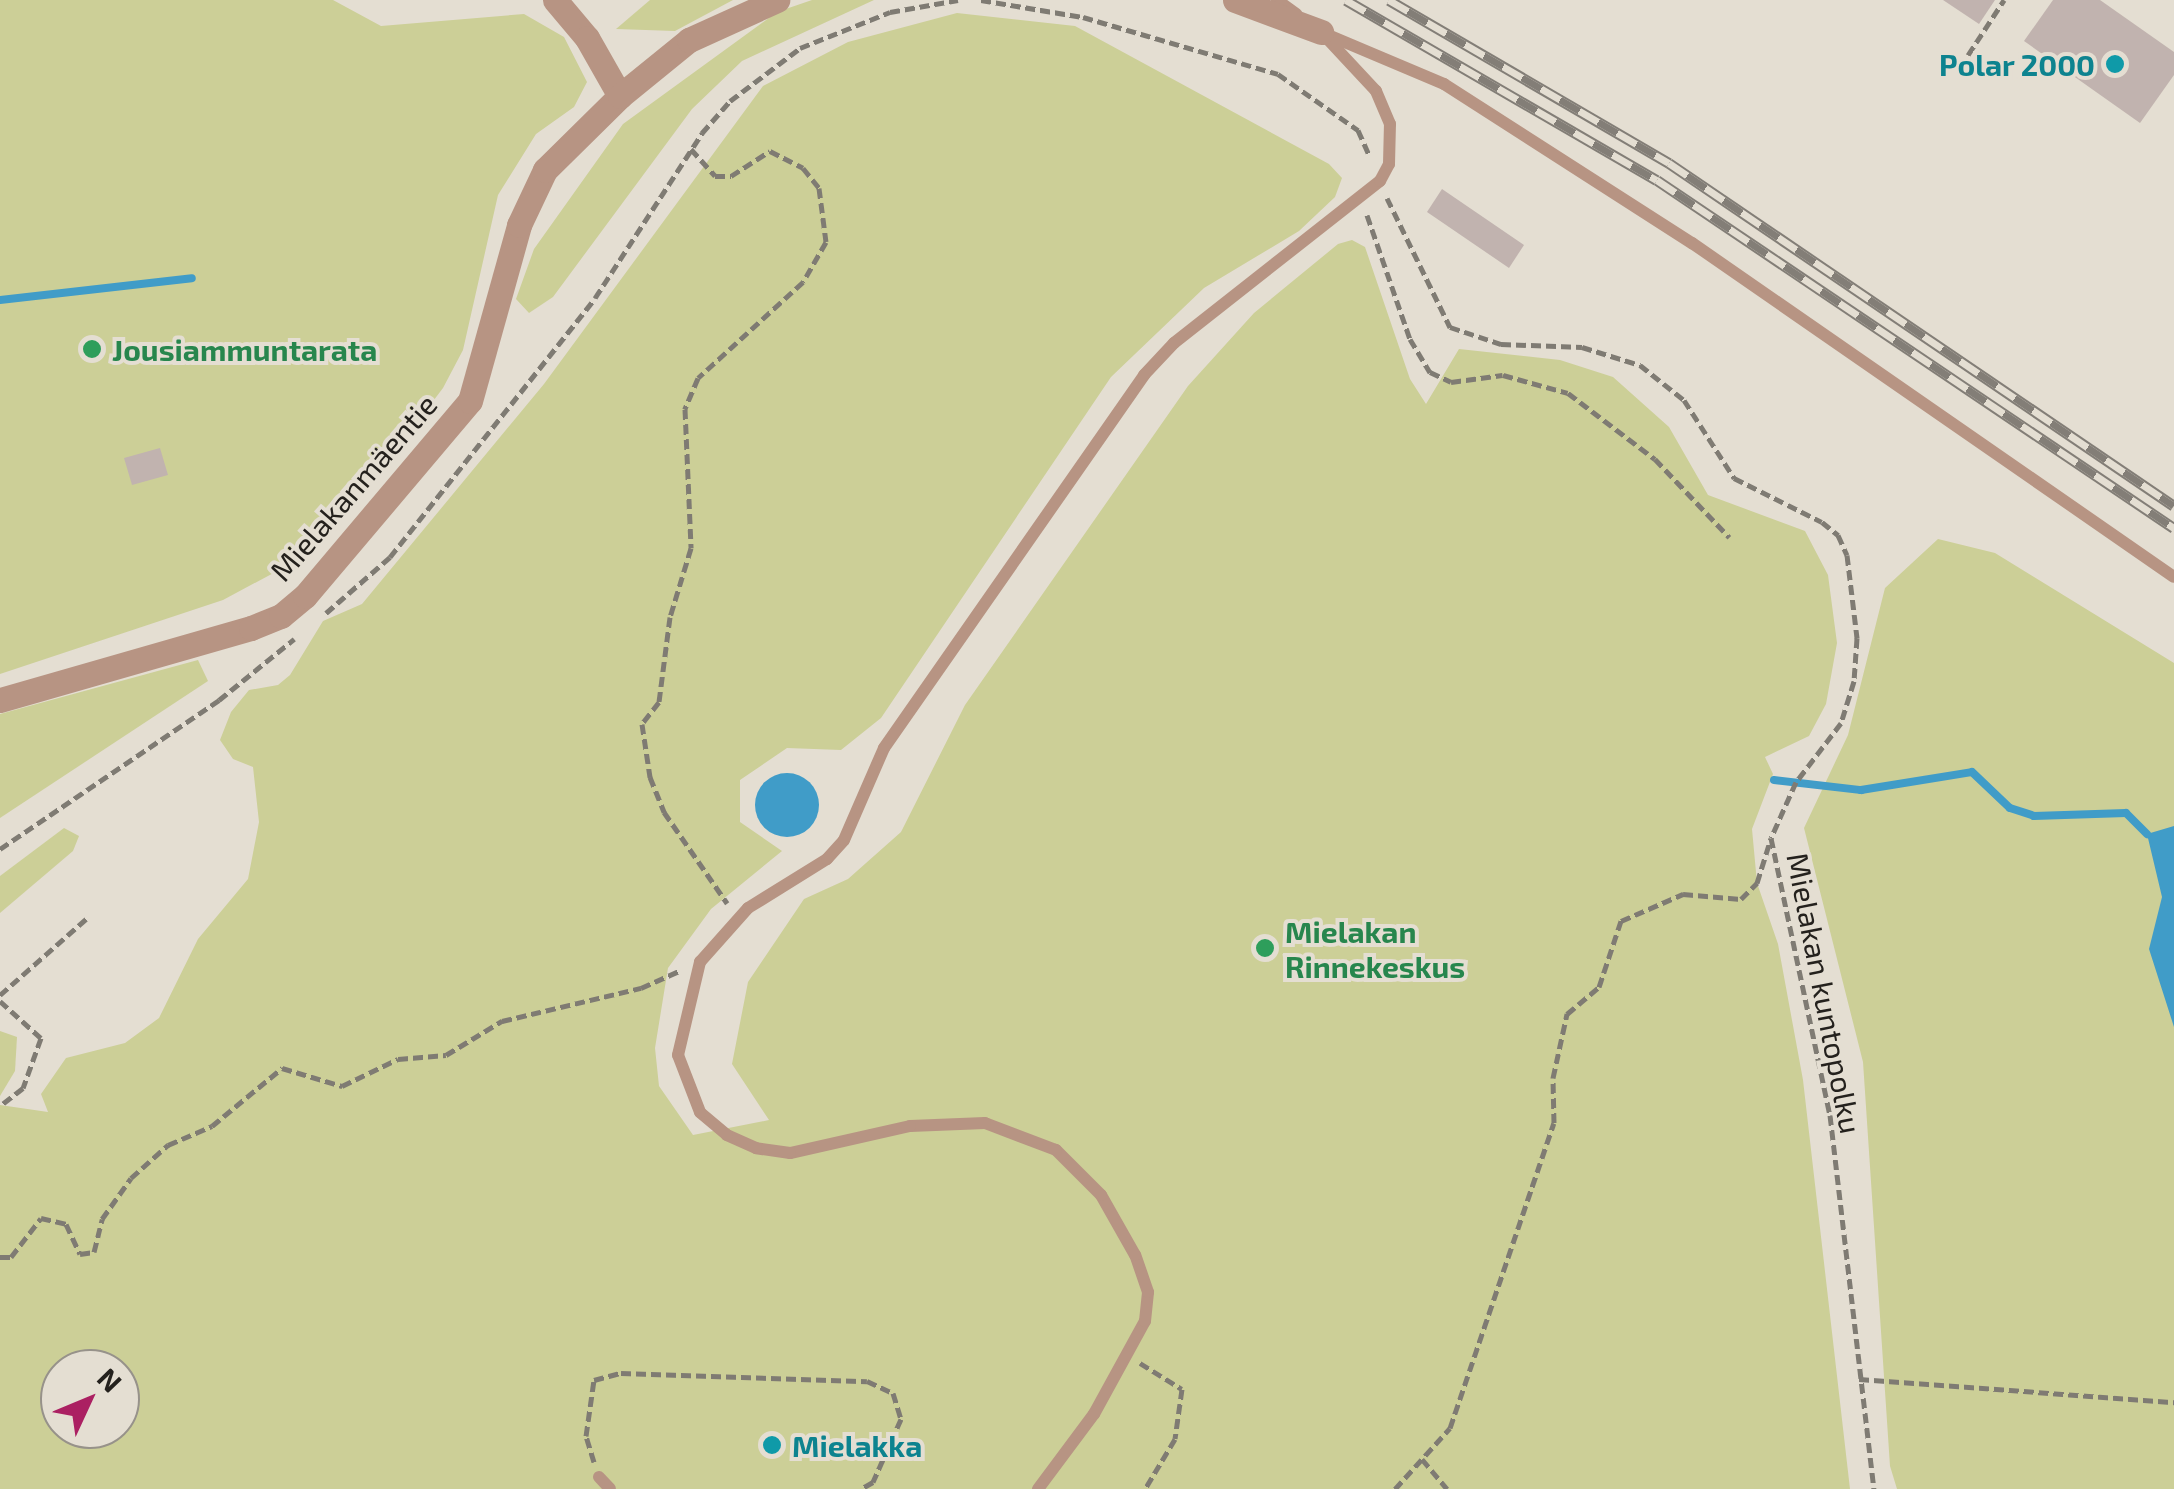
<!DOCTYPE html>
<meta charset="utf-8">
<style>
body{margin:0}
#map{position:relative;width:2174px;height:1489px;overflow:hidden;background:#e4ded2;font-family:"Exo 2",sans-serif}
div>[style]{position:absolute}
.green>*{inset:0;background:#cccf97}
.water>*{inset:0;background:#409cc8}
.round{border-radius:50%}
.stream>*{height:8px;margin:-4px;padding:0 4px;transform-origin:4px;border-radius:4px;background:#409cc8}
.building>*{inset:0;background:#c1b3af}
.path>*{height:5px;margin-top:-2.5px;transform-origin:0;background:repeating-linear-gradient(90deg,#7f7b73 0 10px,transparent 0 15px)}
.lane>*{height:12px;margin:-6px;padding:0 6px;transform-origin:6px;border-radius:6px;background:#b79483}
.street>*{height:25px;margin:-12.5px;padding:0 12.5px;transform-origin:12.5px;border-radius:12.5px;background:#b79483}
.rail>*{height:11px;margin-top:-5.5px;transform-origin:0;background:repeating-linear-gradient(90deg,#e4ded2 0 22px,#837e77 0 44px);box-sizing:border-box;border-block:2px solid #837e77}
.dots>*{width:28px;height:28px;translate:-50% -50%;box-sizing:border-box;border:5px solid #e4ded2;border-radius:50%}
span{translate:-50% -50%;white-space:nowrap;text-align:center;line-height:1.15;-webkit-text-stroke:8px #e4ded2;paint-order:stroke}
.culture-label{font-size:30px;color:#0d838f;font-weight:700}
.right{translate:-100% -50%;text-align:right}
.left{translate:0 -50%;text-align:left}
.leisure-label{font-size:30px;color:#27864d;font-weight:700}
.street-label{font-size:30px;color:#24211d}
.north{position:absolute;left:40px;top:1349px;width:100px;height:100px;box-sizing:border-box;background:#e4ded2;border:2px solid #97928a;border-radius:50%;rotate:46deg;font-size:28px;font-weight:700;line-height:40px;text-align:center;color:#24211d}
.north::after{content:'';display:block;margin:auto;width:35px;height:45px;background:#ab2062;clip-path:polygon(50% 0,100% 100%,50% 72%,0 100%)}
</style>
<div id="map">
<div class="green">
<div style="clip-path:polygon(0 0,333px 0,381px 26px,524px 14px,564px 37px,587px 82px,574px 107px,536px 134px,498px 195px,463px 350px,443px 388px,396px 450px,281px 569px,223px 600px,0 674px)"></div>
<div style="clip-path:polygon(650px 0,733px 0,675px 31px,616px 29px)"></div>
<div style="clip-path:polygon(812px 0,874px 0,742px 61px,692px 109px,553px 297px,529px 313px,516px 299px,534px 249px,623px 124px,777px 12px)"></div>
<div style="clip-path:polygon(evenodd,957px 13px,1075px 26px,1329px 164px,1342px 178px,1335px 197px,1299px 231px,1204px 288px,1111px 377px,881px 718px,841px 750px,787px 748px,740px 780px,740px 822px,782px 851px,711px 909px,668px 968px,655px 1048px,659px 1086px,693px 1135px,769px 1120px,732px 1064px,748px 982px,804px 899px,848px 879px,901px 832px,965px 705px,1188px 386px,1254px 313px,1338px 244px,1352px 240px,1365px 247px,1410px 379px,1426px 404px,1459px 349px,1560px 360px,1613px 377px,1669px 427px,1708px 495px,1805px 531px,1828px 575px,1837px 643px,1826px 704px,1809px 736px,1765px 757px,1773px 774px,1752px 829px,1757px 883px,1778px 944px,1803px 1080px,1850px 1489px,0 1489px,0 1105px,48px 1112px,41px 1094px,66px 1058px,125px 1043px,159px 1018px,198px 939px,248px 879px,259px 822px,253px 767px,233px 759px,220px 740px,231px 712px,249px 690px,278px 685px,290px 675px,323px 621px,362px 604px,544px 384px,763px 86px,848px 42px,957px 13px,60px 1369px,120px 1369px,120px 1429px,60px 1429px,60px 1369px)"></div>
<div style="clip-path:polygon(1938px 539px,1995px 553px,2174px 663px,2174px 829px,2162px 897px,2174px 959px,2174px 1489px,1897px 1489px,1890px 1466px,1863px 1062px,1804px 828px,1848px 735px,1885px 588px)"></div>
<div style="clip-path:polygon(198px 660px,208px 681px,0 818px,0 714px)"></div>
<div style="clip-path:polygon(64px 828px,79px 836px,73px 851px,0 913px,0 876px)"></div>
<div style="clip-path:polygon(0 1031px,17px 1037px,15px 1071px,0 1096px)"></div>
</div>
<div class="water">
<div class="round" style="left:755px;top:773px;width:64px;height:64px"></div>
<div style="clip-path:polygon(2174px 826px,2174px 1027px,2149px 949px,2162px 897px,2147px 834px)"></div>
</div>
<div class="stream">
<div style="left:0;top:300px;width:193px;rotate:-6.5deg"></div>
<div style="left:1774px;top:780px;width:88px;rotate:6.6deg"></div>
<div style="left:1861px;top:790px;width:112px;rotate:-9.2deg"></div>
<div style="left:1972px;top:772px;width:52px;rotate:43.5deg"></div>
<div style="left:2010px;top:808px;width:25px;rotate:18deg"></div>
<div style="left:2034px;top:816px;width:92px;rotate:-1.9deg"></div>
<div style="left:2126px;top:813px;width:30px;rotate:45deg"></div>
</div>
<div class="building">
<div style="clip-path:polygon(1943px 0,1995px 0,1979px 24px)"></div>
<div style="clip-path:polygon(2053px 0,2100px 0,2174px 52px,2174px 75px,2140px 123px,2024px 41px)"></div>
<div style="clip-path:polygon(1442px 189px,1524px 245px,1509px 268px,1427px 212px)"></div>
<div style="clip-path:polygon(160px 448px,168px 475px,132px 485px,124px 458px)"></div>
</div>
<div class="path">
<div style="left:981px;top:0;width:103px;rotate:9.5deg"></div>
<div style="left:1083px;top:17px;width:203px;rotate:16.3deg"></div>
<div style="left:1278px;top:74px;width:98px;rotate:35deg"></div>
<div style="left:1358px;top:130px;width:27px;rotate:66deg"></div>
<div style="left:1968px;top:55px;width:66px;rotate:-56.8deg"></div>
<div style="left:691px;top:149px;width:36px;rotate:48deg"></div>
<div style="left:715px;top:176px;width:16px"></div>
<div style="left:731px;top:176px;width:46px;rotate:-32.7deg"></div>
<div style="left:770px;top:151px;width:37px;rotate:27deg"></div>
<div style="left:803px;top:168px;width:26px;rotate:51deg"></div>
<div style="left:819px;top:188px;width:54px;rotate:82.6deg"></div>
<div style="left:826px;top:242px;width:46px;rotate:119.9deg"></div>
<div style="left:803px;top:282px;width:142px;rotate:137.6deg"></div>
<div style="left:698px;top:378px;width:34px;rotate:113deg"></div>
<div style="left:685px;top:409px;width:139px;rotate:87.5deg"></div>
<div style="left:691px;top:548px;width:72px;rotate:106.9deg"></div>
<div style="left:670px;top:617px;width:86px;rotate:97.4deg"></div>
<div style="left:659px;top:702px;width:28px;rotate:128deg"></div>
<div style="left:642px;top:724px;width:54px;rotate:81.4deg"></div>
<div style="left:650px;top:777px;width:38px;rotate:68deg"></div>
<div style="left:664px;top:812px;width:111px;rotate:55.3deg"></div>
<div style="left:1387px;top:198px;width:144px;rotate:64deg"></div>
<div style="left:1450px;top:327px;width:54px;rotate:18.4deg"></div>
<div style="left:1501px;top:344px;width:81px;rotate:2.1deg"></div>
<div style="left:1582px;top:347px;width:61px;rotate:17.2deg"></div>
<div style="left:1640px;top:365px;width:56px;rotate:38.5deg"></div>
<div style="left:1684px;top:400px;width:93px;rotate:57.3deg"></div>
<div style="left:1734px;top:478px;width:98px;rotate:26.6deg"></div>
<div style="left:1822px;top:522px;width:21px;rotate:39deg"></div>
<div style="left:1838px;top:535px;width:22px;rotate:66deg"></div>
<div style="left:1847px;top:555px;width:84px;rotate:83.1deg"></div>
<div style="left:1857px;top:638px;width:43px;rotate:94deg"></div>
<div style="left:1854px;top:681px;width:44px;rotate:107.2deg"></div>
<div style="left:1841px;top:723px;width:74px;rotate:127.3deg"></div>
<div style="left:1796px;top:782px;width:61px;rotate:114.1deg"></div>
<div style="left:1771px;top:838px;width:283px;rotate:78deg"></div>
<div style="left:1830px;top:1115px;width:377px;rotate:83.3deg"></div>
<div style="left:1367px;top:215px;width:131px;rotate:70.9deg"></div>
<div style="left:1410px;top:339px;width:39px;rotate:59deg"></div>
<div style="left:1430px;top:372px;width:23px;rotate:25deg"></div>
<div style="left:1451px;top:382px;width:52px;rotate:-7.7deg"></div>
<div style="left:1503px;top:375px;width:67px;rotate:15.5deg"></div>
<div style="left:1568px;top:393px;width:109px;rotate:37.2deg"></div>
<div style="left:1655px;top:459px;width:108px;rotate:46.5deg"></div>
<div style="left:326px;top:613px;width:85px;rotate:-41.2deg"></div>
<div style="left:390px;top:557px;width:330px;rotate:-51.6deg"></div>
<div style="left:595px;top:298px;width:197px;rotate:-57deg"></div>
<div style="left:702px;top:133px;width:43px;rotate:-48.8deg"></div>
<div style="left:730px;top:101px;width:88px;rotate:-37.1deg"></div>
<div style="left:800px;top:48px;width:97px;rotate:-21.8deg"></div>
<div style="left:890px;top:12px;width:69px;rotate:-10deg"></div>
<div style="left:0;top:849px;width:265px;rotate:-34.2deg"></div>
<div style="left:219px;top:700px;width:97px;rotate:-39.1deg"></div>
<div style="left:0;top:995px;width:115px;rotate:-41.5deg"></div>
<div style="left:0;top:1001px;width:55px;rotate:42.1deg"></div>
<div style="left:41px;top:1038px;width:53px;rotate:109.8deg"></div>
<div style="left:23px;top:1088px;width:29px;rotate:142deg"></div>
<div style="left:0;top:1257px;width:11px"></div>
<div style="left:11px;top:1257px;width:49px;rotate:-52.4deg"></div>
<div style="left:41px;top:1218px;width:26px;rotate:13deg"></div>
<div style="left:66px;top:1224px;width:33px;rotate:65deg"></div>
<div style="left:80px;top:1254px;width:14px;rotate:-8deg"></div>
<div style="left:94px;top:1252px;width:34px;rotate:-76deg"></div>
<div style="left:102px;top:1219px;width:50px;rotate:-54.7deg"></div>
<div style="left:131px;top:1178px;width:50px;rotate:-41.7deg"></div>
<div style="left:168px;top:1145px;width:48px;rotate:-23.4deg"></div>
<div style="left:212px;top:1126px;width:91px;rotate:-39.6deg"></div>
<div style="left:282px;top:1068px;width:63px;rotate:16.7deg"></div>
<div style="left:342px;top:1086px;width:62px;rotate:-25.7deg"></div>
<div style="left:398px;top:1059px;width:48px;rotate:-4.8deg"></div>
<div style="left:446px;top:1055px;width:66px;rotate:-31.3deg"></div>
<div style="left:502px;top:1021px;width:143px;rotate:-13.4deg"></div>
<div style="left:641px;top:988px;width:42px;rotate:-24.1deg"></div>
<div style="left:1140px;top:1363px;width:49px;rotate:31.8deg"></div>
<div style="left:1182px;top:1389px;width:50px;rotate:98deg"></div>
<div style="left:1175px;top:1439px;width:58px;rotate:121deg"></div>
<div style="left:1859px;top:1379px;width:316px;rotate:4.2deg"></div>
<div style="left:1422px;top:1459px;width:39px;rotate:50deg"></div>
<div style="left:594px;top:1462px;width:27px;rotate:-107deg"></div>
<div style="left:586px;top:1436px;width:57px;rotate:-81.9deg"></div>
<div style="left:594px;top:1380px;width:28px;rotate:-15deg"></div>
<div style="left:621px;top:1373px;width:246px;rotate:1.9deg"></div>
<div style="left:867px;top:1381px;width:29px;rotate:25deg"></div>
<div style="left:893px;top:1393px;width:27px;rotate:73deg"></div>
<div style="left:901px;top:1419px;width:69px;rotate:114deg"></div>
<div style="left:873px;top:1482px;width:14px;rotate:150deg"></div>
<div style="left:1395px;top:1489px;width:82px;rotate:-48deg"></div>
<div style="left:1450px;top:1428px;width:322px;rotate:-71.2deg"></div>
<div style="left:1554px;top:1123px;width:45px;rotate:-91.3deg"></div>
<div style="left:1553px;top:1078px;width:66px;rotate:-77.7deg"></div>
<div style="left:1567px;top:1014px;width:42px;rotate:-40.2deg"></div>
<div style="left:1599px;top:987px;width:70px;rotate:-71.6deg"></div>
<div style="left:1621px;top:921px;width:68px;rotate:-23.5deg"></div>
<div style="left:1683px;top:894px;width:58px;rotate:4.9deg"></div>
<div style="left:1741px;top:899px;width:23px;rotate:-45deg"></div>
<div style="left:1757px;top:883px;width:47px;rotate:-72.7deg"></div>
</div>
<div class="lane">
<div style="left:1277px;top:0;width:24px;rotate:36deg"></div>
<div style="left:1328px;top:35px;width:126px;rotate:22.9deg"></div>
<div style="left:1444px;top:84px;width:295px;rotate:32.7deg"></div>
<div style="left:1692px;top:243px;width:586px;rotate:34.72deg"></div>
<div style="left:599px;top:1477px;width:16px;rotate:47deg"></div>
<div style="left:1038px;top:1489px;width:94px;rotate:-53.3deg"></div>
<div style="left:1094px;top:1414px;width:106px;rotate:-61.3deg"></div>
<div style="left:1145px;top:1321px;width:29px;rotate:-84deg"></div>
<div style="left:1148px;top:1292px;width:39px;rotate:-109deg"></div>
<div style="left:1135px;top:1255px;width:69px;rotate:-119.5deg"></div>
<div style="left:1101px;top:1195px;width:64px;rotate:-135deg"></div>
<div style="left:1056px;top:1150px;width:76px;rotate:-159.2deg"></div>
<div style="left:985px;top:1123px;width:75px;rotate:177.7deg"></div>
<div style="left:910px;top:1126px;width:123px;rotate:167.3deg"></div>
<div style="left:790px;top:1153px;width:34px;rotate:-172deg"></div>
<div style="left:756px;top:1148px;width:32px;rotate:-156deg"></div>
<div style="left:727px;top:1135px;width:35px;rotate:-140deg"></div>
<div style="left:700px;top:1112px;width:61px;rotate:-111.1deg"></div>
<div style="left:678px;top:1055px;width:96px;rotate:-76.7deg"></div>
<div style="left:700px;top:962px;width:72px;rotate:-48.4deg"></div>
<div style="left:748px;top:908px;width:93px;rotate:-31.8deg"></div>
<div style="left:827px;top:859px;width:25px;rotate:-48deg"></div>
<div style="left:844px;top:840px;width:100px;rotate:-66.5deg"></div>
<div style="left:884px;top:748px;width:455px;rotate:-55.1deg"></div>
<div style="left:1144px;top:375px;width:44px;rotate:-46.8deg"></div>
<div style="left:1174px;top:343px;width:262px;rotate:-38.2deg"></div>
<div style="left:1380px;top:181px;width:19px;rotate:-62deg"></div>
<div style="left:1389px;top:164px;width:40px;rotate:-88.6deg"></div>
<div style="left:1390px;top:124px;width:36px;rotate:-113deg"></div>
<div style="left:1376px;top:91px;width:81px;rotate:-133deg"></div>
</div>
<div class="street">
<div style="left:555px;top:0;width:50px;rotate:49.9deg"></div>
<div style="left:587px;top:38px;width:67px;rotate:60.4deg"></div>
<div style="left:1235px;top:0;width:92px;rotate:20.4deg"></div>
<div style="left:0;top:700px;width:261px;rotate:-16deg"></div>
<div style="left:251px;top:628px;width:32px;rotate:-22deg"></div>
<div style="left:281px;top:616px;width:31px;rotate:-40deg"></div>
<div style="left:305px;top:596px;width:255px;rotate:-49.8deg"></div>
<div style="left:470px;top:401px;width:183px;rotate:-74.4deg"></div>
<div style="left:519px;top:225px;width:61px;rotate:-64.7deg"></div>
<div style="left:545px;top:170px;width:105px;rotate:-44.6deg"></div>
<div style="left:620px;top:96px;width:89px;rotate:-39.1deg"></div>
<div style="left:689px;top:40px;width:97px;rotate:-24.4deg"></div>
</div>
<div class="rail">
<div style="left:1346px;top:0;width:359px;rotate:30.1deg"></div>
<div style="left:1657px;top:180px;width:623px;rotate:33.95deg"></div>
<div style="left:1389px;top:0;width:324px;rotate:30.2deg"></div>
<div style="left:1669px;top:163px;width:610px;rotate:34.18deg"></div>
</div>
<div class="dots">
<div style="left:2115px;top:64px;background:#0f9aa8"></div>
<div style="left:92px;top:349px;background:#2e9e5b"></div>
<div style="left:1265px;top:948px;background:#2e9e5b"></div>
<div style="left:772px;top:1445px;background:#0f9aa8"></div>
</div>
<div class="culture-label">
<span class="right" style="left:2095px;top:64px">Polar 2000</span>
<span class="left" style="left:792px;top:1445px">Mielakka</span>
</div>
<div class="leisure-label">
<span class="left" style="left:112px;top:349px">Jousiammuntarata</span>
<span class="left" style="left:1285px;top:948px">Mielakan<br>Rinnekeskus</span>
</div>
<div class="street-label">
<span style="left:353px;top:487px;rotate:-49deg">Mielakanmäentie</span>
<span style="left:1825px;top:993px;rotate:79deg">Mielakan kuntopolku</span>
</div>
<div class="north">N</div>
</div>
